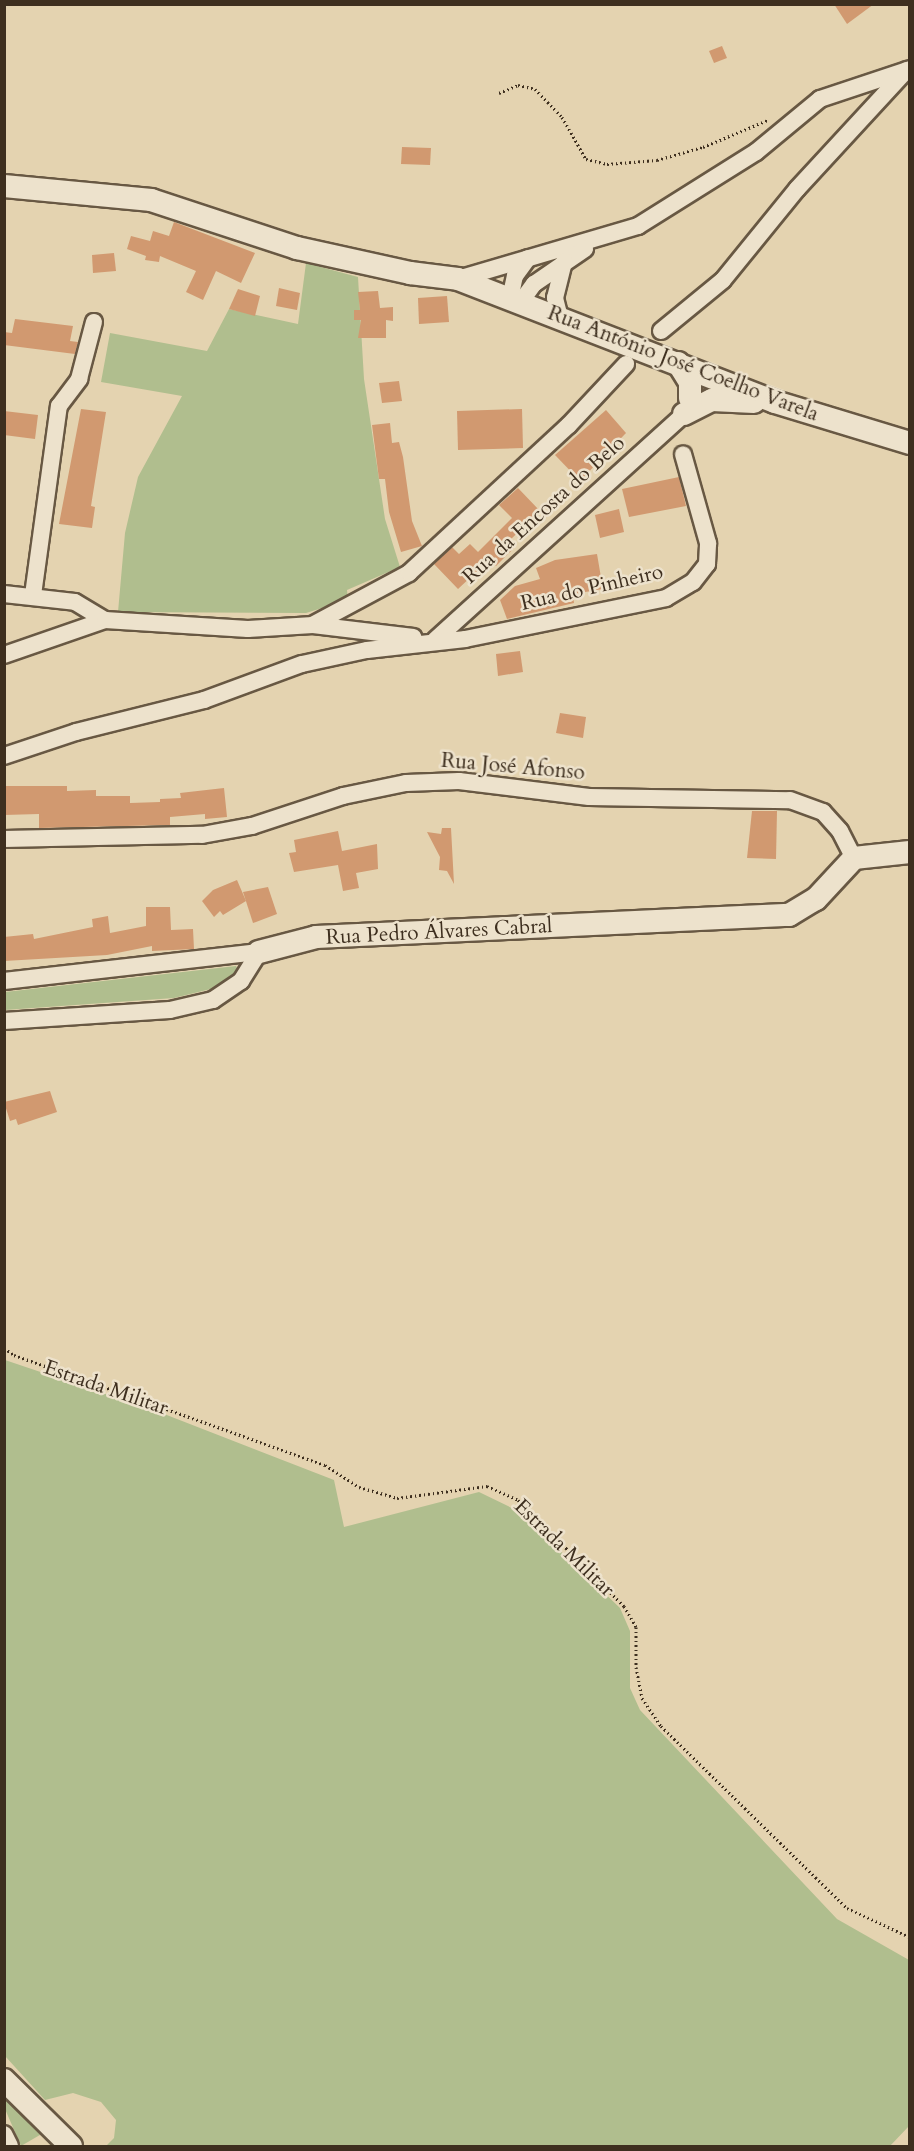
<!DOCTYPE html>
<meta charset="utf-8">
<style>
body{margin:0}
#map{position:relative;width:914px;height:2151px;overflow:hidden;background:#e4d3b0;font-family:Cardo,serif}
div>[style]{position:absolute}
.green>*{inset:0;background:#b0be8e}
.building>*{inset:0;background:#d19970}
.path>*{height:3px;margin-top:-1.5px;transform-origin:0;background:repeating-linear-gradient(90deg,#3e2f1f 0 1.5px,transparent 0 4.5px)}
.roads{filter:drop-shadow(2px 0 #685843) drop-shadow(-2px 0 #685843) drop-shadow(0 2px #685843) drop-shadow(0 -2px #685843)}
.street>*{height:16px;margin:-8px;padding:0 8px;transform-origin:8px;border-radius:8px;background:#ede2cc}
.secondary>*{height:22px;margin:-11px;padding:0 11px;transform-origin:11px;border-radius:11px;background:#ede2cc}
span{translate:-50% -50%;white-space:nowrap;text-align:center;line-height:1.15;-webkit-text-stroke:5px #ede2cc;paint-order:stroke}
.street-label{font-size:21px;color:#3e2f1f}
.frame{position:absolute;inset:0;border:6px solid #3e2f1f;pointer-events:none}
</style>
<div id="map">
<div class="green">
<div style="clip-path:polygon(306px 263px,358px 277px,364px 379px,385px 519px,400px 567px,347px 590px,348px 600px,306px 613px,118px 612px,125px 533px,138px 477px,182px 396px,101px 382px,110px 333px,207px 351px,229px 309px,298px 324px)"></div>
<div style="clip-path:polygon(236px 966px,238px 970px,219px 987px,174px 998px,5px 1010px,5px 992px)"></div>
<div style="clip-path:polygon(5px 1360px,159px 1412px,334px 1480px,344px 1527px,479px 1492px,520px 1512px,620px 1608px,630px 1631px,630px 1688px,640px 1710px,837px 1919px,909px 1960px,909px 2126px,890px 2146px,106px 2146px,114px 2138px,116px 2120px,101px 2102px,73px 2093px,45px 2100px,5px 2056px)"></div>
<div style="clip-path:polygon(9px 2099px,45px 2132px,21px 2146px,5px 2109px,5px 2102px)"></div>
</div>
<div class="building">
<div style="clip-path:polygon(834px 4px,874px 4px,847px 24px)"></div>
<div style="clip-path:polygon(722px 46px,727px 58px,714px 63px,709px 51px)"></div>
<div style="clip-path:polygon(402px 147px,431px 148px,430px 165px,401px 164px)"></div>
<div style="clip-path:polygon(174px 222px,255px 253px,241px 283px,216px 271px,203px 300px,186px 292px,196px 271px,160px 256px,159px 262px,145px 260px,146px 256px,127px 249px,131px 236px,150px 241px,153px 231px,169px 236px)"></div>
<div style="clip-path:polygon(114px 253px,116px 271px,93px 273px,92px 255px)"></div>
<div style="clip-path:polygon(279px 288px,300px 293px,297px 310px,276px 306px)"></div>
<div style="clip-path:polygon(238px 289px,260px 296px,255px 316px,229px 309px)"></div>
<div style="clip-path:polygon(378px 291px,380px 308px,393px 307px,393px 321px,386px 320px,386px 338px,358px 338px,361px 320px,354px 320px,354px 310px,360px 310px,358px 292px)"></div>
<div style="clip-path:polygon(447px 296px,449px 322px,419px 324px,418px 298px)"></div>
<div style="clip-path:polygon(15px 319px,73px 326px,70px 341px,78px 342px,75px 354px,4px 345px,4px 332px,12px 333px)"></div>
<div style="clip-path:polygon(399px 381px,402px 401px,382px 403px,379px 383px)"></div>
<div style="clip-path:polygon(81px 409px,106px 412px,91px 506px,95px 507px,92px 528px,59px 524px)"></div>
<div style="clip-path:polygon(522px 409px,523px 448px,458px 450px,457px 411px)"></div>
<div style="clip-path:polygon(606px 410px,626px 433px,580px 481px,555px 455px)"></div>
<div style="clip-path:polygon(4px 411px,38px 415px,35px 439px,4px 435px)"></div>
<div style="clip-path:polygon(390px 423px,392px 443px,399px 442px,403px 457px,412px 521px,422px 546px,401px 552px,389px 512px,385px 479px,379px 479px,372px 425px)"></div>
<div style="clip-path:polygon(679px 477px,686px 506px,629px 517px,622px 489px)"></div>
<div style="clip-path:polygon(518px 488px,540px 511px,508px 542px,514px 548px,496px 566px,489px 560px,458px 589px,434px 564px,452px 547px,459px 554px,470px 544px,478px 552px,512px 518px,499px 505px)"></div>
<div style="clip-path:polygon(619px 509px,624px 532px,600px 538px,595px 515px)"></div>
<div style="clip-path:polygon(597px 554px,603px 589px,573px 594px,574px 603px,507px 619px,500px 600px,515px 586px,540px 579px,536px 568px,555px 560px)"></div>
<div style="clip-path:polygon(520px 651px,523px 672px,498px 676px,496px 654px)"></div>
<div style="clip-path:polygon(560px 713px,586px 717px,583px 738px,556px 733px)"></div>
<div style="clip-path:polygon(4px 786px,67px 786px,67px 791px,96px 790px,96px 796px,130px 796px,130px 803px,160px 802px,160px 799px,181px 798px,180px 793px,224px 788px,227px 817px,205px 819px,205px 814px,170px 817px,170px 825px,39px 828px,39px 814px,4px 815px)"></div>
<div style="clip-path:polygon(752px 811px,777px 811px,776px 859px,747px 858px)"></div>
<div style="clip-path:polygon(442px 828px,451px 828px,454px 884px,447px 871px,439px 870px,440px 857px,427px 832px,441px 834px)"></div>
<div style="clip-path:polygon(338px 831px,342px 851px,377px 844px,378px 869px,356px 873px,359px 888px,343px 891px,338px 865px,294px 872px,289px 853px,296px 852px,294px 840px)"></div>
<div style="clip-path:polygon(237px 880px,246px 901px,223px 915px,220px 911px,214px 917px,202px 901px,213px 890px)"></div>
<div style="clip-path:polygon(268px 887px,277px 914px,253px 923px,243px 892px)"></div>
<div style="clip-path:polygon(146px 907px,170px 907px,171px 930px,193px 929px,194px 949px,152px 951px,152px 946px,107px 955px,4px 961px,4px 937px,33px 934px,34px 939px,93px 927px,92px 919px,108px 916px,110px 933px,146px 926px)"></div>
<div style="clip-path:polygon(50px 1091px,57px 1112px,18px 1125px,16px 1119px,10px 1121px,4px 1102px)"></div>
</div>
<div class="path">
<div style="left:499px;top:93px;width:21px;rotate:-23deg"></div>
<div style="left:518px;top:85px;width:17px;rotate:13deg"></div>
<div style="left:535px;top:89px;width:39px;rotate:46deg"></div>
<div style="left:562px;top:117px;width:48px;rotate:60.3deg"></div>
<div style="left:586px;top:159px;width:22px;rotate:13deg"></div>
<div style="left:607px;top:164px;width:50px;rotate:-4.6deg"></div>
<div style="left:657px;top:160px;width:48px;rotate:-15.8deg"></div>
<div style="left:703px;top:147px;width:70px;rotate:-22.6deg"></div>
<div style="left:4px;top:1348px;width:12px;rotate:35deg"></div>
<div style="left:14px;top:1355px;width:330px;rotate:19.5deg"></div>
<div style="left:325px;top:1465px;width:40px;rotate:32.9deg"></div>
<div style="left:359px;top:1487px;width:40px;rotate:16deg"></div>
<div style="left:397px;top:1498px;width:91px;rotate:-7.6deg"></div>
<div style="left:487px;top:1486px;width:34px;rotate:24deg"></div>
<div style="left:518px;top:1500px;width:150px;rotate:45deg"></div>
<div style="left:624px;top:1606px;width:24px;rotate:60deg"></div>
<div style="left:636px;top:1627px;width:40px;rotate:90deg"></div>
<div style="left:636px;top:1667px;width:32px;rotate:79deg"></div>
<div style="left:642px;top:1698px;width:34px;rotate:56deg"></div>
<div style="left:661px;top:1726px;width:260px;rotate:44.4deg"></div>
<div style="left:847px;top:1908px;width:69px;rotate:24.7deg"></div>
</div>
<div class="roads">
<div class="street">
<div style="left:458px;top:279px;width:188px;rotate:-16.4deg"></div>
<div style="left:638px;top:226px;width:139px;rotate:-32.1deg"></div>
<div style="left:756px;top:152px;width:83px;rotate:-39.6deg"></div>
<div style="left:820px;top:99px;width:95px;rotate:-18.4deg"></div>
<div style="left:510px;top:299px;width:24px;rotate:-78deg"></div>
<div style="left:515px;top:276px;width:22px;rotate:-54deg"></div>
<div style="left:520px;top:303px;width:24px;rotate:-54deg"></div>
<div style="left:534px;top:284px;width:62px;rotate:-34.5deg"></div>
<div style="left:560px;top:318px;width:21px;rotate:-104deg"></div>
<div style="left:555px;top:298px;width:38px;rotate:-76deg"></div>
<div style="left:661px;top:331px;width:80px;rotate:-39.4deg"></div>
<div style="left:723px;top:280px;width:117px;rotate:-50.9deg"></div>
<div style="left:797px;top:189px;width:162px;rotate:-47.3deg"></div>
<div style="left:4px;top:594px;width:71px;rotate:6.4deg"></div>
<div style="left:75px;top:602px;width:35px;rotate:31deg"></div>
<div style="left:33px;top:595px;width:191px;rotate:-82.2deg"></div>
<div style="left:59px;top:406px;width:34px;rotate:-53deg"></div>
<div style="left:79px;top:379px;width:59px;rotate:-75.3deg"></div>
<div style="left:314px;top:624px;width:108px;rotate:-28.2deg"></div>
<div style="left:409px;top:573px;width:217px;rotate:-42.8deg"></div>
<div style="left:568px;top:426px;width:85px;rotate:-46.9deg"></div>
<div style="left:435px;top:640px;width:336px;rotate:-42.2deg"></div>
<div style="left:4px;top:655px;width:107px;rotate:-19.1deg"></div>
<div style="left:105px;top:620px;width:143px;rotate:3.6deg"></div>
<div style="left:248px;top:629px;width:65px;rotate:-3.5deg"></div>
<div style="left:313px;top:625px;width:101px;rotate:6.8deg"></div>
<div style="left:4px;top:756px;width:76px;rotate:-18.4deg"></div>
<div style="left:76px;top:732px;width:132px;rotate:-14deg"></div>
<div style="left:204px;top:700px;width:104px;rotate:-20.2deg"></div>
<div style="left:302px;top:664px;width:66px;rotate:-12.2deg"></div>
<div style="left:367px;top:650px;width:99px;rotate:-6.4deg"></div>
<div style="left:465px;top:639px;width:205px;rotate:-11.5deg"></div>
<div style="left:666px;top:598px;width:31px;rotate:-31deg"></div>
<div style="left:693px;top:582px;width:23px;rotate:-52deg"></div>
<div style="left:707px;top:564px;width:21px;rotate:-87deg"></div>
<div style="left:708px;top:543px;width:92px;rotate:-105.7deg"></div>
<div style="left:4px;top:839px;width:198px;rotate:-1.2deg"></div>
<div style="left:202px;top:835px;width:51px;rotate:-10.2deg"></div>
<div style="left:252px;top:826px;width:96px;rotate:-18.2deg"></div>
<div style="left:343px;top:796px;width:64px;rotate:-11.7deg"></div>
<div style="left:406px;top:783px;width:53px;rotate:-2.2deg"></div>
<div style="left:459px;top:781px;width:131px;rotate:7deg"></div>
<div style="left:589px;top:797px;width:201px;rotate:0.9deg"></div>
<div style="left:790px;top:800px;width:35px;rotate:20deg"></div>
<div style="left:823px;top:812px;width:25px;rotate:48deg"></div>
<div style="left:840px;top:831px;width:30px;rotate:63deg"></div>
<div style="left:4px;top:981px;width:257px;rotate:-6.5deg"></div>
<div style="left:4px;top:1021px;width:166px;rotate:-3.8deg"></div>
<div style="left:170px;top:1010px;width:44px;rotate:-13.1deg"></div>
<div style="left:213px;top:1000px;width:34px;rotate:-34deg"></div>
<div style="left:241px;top:981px;width:34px;rotate:-58deg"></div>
<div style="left:4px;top:2134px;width:13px;rotate:63deg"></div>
</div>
<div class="secondary">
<div style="left:4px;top:186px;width:148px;rotate:5.4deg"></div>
<div style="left:151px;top:200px;width:154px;rotate:18.2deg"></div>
<div style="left:297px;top:248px;width:116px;rotate:12.5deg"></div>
<div style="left:410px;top:273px;width:48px;rotate:7.1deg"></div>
<div style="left:458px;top:279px;width:340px;rotate:21.2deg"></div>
<div style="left:775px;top:402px;width:141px;rotate:16.9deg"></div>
<div style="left:678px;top:363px;width:22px;rotate:58deg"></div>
<div style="left:690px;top:382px;width:16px;rotate:90deg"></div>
<div style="left:684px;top:414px;width:31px;rotate:-27deg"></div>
<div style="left:712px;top:400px;width:42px;rotate:2.7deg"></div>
<div style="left:259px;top:952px;width:59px;rotate:-14.7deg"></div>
<div style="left:316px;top:937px;width:474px;rotate:-2.7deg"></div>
<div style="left:789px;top:915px;width:31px;rotate:-31deg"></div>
<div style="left:816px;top:899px;width:56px;rotate:-47.2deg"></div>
<div style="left:854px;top:858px;width:56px;rotate:-6.1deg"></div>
<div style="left:4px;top:2080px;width:94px;rotate:44.6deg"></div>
</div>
</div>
<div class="street-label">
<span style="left:683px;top:364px;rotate:21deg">Rua António José Coelho Varela</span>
<span style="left:544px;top:510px;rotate:-42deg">Rua da Encosta do Belo</span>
<span style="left:592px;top:588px;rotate:-13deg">Rua do Pinheiro</span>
<span style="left:513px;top:767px;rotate:5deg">Rua José Afonso</span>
<span style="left:439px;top:932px;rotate:-3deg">Rua Pedro Álvares Cabral</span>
<span style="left:106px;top:1388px;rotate:19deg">Estrada Militar</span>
<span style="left:564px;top:1548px;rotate:44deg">Estrada Militar</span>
</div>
<div class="frame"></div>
</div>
